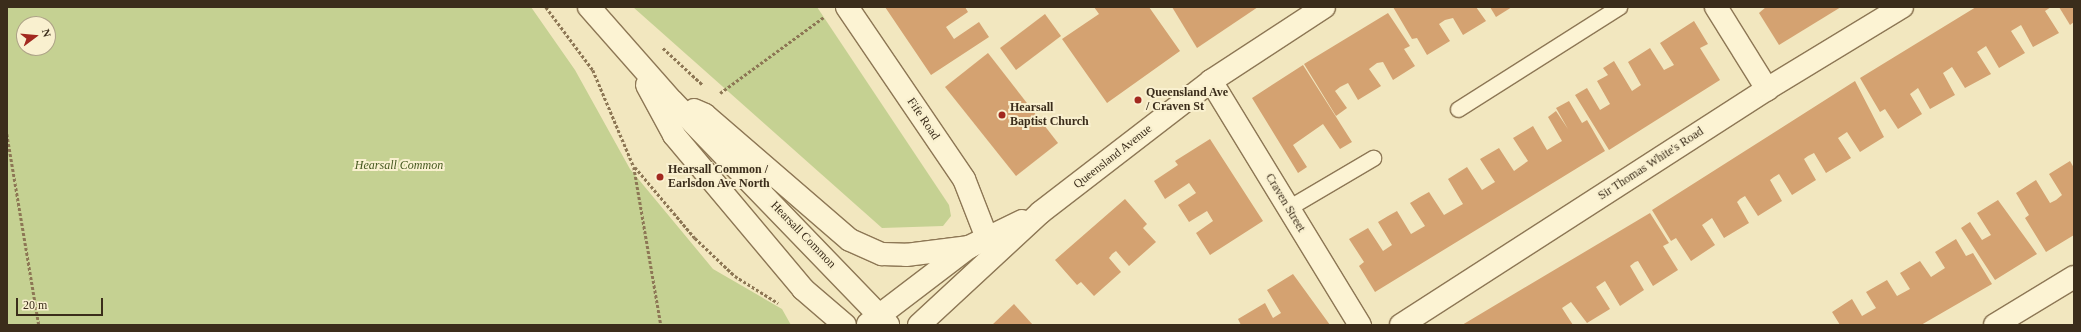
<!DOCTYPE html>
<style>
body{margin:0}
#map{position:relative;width:2081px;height:332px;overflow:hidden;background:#f2e7bf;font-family:Georgia,serif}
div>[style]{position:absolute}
.green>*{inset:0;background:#c5d192}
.building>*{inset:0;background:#d4a271}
.path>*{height:2.5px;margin-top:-1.25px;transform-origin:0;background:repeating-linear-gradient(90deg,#8d7755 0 3px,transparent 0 5px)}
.roads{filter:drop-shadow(1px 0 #8d7755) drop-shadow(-1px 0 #8d7755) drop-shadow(0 1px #8d7755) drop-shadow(0 -1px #8d7755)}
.service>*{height:15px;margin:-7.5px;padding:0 7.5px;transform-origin:7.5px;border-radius:7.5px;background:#fcf3d3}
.minor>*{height:22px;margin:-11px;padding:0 11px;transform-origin:11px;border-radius:11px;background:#fcf3d3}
.secondary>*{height:22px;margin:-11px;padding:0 11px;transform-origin:11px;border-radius:11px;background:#fcf3d3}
.dots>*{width:11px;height:11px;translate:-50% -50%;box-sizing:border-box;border:2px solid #f9f0cf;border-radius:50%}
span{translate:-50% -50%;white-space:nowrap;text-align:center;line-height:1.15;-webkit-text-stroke:4px #f9f0cf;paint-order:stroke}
.poi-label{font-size:12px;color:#3b2d1b;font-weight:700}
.left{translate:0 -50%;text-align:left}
.street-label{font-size:12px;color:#3b2d1b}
.park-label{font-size:12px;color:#465920;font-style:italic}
.frame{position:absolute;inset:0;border:8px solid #3b2d1b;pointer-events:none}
.north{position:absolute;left:16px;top:16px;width:40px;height:40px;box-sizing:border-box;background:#f9f0cf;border:1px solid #ada287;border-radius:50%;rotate:74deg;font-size:11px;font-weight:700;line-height:16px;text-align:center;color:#3b2d1b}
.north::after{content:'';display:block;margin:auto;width:14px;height:18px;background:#a2291f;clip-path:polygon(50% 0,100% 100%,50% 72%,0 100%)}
.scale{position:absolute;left:16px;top:298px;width:87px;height:18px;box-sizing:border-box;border:2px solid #3b2d1b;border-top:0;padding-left:5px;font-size:12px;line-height:14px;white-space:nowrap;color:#3b2d1b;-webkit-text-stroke:3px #f9f0cf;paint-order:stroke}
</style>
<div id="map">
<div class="green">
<div style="clip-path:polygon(evenodd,7px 7px,531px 7px,575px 70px,630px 169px,713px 269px,782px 309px,791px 325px,7px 325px,7px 7px,24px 24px,48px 24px,48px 48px,24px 48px,24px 24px)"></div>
<div style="clip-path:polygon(633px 7px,817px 7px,949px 205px,951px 216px,943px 226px,882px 228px)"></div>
</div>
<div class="building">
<div style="clip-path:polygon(885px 7px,965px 7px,968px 12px,946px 27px,954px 39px,979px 22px,989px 37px,931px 75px)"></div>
<div style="clip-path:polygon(1094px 7px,1149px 7px,1180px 51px,1107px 103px,1062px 39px,1099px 14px)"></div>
<div style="clip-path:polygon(1172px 7px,1258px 7px,1197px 48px)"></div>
<div style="clip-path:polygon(1393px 7px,1476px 7px,1486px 21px,1463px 35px,1453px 18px,1445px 20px,1439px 24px,1450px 41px,1427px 55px,1417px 38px,1412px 39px)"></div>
<div style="clip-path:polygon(1490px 7px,1512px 7px,1496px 17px)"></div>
<div style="clip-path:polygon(1766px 7px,1841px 7px,1779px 45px,1759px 13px)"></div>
<div style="clip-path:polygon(1976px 7px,2051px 7px,2045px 11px,2059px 33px,2033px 47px,2021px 25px,2011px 31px,2025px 53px,1999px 68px,1986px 46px,1977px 52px,1991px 74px,1965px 88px,1952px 67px,1943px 73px,1955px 95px,1930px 109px,1918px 88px,1910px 94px,1922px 114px,1898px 129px,1885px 109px,1880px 112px,1860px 78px)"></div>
<div style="clip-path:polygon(2059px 7px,2074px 7px,2074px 22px,2070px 25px)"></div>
<div style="clip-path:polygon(1388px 13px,1410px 46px,1404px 49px,1415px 66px,1393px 80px,1383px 62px,1377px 63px,1369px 69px,1381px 86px,1358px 100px,1348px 83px,1340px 87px,1335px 91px,1347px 108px,1336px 116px,1304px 64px)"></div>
<div style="clip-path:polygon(1045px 14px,1061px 36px,1016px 70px,1000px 48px)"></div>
<div style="clip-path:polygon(1694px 21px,1708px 44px,1700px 48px,1720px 80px,1609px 150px,1575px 95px,1587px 88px,1600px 110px,1610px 104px,1597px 81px,1608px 75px,1603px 68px,1614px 61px,1632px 91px,1641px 85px,1628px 62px,1650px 48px,1664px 70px,1674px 65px,1660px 43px)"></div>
<div style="clip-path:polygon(988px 53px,1058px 143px,1016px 176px,945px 87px)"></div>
<div style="clip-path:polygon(1303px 65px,1352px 142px,1340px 149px,1323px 124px,1293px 145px,1307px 167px,1298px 173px,1252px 98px)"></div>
<div style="clip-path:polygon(1855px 81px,1884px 137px,1860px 152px,1847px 132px,1838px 138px,1851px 158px,1826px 173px,1814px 153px,1808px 156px,1804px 159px,1816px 180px,1792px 195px,1779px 174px,1774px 177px,1770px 180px,1782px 201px,1758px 216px,1745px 196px,1740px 199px,1737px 202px,1749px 223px,1724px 238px,1712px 218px,1702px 225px,1715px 245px,1691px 261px,1676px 238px,1671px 241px,1652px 210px)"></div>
<div style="clip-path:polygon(1569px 101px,1582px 123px,1587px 120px,1605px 151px,1375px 292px,1359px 266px,1364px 262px,1349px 239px,1368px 228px,1383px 251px,1392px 245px,1378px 222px,1388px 216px,1397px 211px,1411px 234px,1425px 226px,1410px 203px,1420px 197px,1429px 192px,1444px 215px,1463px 204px,1448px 179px,1467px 167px,1482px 190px,1495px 182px,1480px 159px,1499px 148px,1514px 171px,1528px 161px,1513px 138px,1533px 126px,1547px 150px,1562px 141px,1548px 117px,1556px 111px,1568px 129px,1556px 108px)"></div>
<div style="clip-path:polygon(1210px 139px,1263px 221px,1210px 255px,1196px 233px,1213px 221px,1207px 211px,1189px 222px,1178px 205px,1196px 193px,1189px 183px,1165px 199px,1154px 181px,1178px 165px,1175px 161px)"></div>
<div style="clip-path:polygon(2070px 161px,2074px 168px,2074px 235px,2046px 252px,2025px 218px,2029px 215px,2016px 193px,2036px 180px,2050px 203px,2056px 200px,2062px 195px,2049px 174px)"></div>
<div style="clip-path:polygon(1125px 199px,1147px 224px,1143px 228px,1156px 242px,1129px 266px,1116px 251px,1112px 254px,1109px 258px,1121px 272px,1094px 296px,1081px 282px,1077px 285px,1055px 260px)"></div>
<div style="clip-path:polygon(1998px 200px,2037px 254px,1995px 280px,1961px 228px,1970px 222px,1982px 240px,1991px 235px,1977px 213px)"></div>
<div style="clip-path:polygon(1650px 213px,1669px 243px,1663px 246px,1678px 270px,1653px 286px,1638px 261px,1635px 262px,1630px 266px,1644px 290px,1620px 306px,1605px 281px,1596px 287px,1610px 309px,1587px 323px,1571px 302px,1562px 308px,1573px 325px,1462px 325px)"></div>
<div style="clip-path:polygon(1956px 239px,1966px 256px,1973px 253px,1992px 284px,1921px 325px,1840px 325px,1832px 312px,1852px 299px,1862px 316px,1876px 308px,1866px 292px,1887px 280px,1897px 296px,1910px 289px,1900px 273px,1920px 261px,1931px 277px,1945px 268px,1935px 252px)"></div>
<div style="clip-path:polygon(1293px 274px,1330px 325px,1241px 325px,1238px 319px,1265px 303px,1273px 318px,1281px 313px,1267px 290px)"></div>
<div style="clip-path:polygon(1014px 304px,1033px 325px,992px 325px)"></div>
</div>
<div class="path">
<div style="left:546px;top:7px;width:79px;rotate:53.3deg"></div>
<div style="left:593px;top:70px;width:105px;rotate:67.1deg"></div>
<div style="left:634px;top:167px;width:160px;rotate:80.3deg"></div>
<div style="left:663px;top:48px;width:54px;rotate:42.8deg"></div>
<div style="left:720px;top:93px;width:129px;rotate:-36.2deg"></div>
<div style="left:7px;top:134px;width:194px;rotate:80.5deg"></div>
<div style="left:635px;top:167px;width:93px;rotate:49.8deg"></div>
<div style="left:695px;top:238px;width:55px;rotate:43.5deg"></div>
<div style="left:735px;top:276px;width:51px;rotate:32.1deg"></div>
</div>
<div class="roads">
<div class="service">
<div style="left:1458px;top:109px;width:191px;rotate:-32.4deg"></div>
<div style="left:1288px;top:208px;width:99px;rotate:-30.5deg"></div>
</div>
<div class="minor">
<div style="left:847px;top:7px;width:208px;rotate:55.8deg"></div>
<div style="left:964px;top:179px;width:63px;rotate:68.7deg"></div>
<div style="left:1716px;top:7px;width:97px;rotate:58.1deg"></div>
<div style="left:1211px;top:81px;width:286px;rotate:58.6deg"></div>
<div style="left:1401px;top:325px;width:435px;rotate:-32.8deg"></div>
<div style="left:1767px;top:89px;width:158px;rotate:-31.3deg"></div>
<div style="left:1995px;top:325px;width:92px;rotate:-31.3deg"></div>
</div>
<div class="secondary">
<div style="left:589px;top:7px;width:125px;rotate:48.6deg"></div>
<div style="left:672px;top:101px;width:311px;rotate:46deg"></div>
<div style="left:647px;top:85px;width:57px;rotate:61.6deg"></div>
<div style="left:674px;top:135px;width:201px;rotate:50deg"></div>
<div style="left:803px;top:289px;width:55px;rotate:40.6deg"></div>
<div style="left:694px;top:110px;width:12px;rotate:24deg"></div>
<div style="left:705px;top:115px;width:191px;rotate:40.8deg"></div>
<div style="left:850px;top:240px;width:35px;rotate:24deg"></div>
<div style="left:882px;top:254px;width:24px;rotate:2deg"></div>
<div style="left:906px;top:255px;width:64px;rotate:-7.2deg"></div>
<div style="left:868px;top:324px;width:127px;rotate:-37.3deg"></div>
<div style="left:969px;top:247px;width:59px;rotate:-26.1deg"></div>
<div style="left:919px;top:325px;width:166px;rotate:-42.8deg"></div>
<div style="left:1041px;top:212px;width:215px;rotate:-37.6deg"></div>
<div style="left:1211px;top:81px;width:135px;rotate:-33.2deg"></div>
</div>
</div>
<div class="dots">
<div style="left:1138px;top:100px;background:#a2291f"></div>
<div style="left:1002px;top:115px;background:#a2291f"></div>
<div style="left:660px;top:177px;background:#a2291f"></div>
</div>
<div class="poi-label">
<span class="left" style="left:1146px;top:100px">Queensland Ave<br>/ Craven St</span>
<span class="left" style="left:1010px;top:115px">Hearsall<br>Baptist Church</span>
<span class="left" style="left:668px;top:177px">Hearsall Common /<br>Earlsdon Ave North</span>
</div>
<div class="street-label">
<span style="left:923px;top:119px;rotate:56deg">Fife Road</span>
<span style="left:1113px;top:157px;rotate:-38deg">Queensland Avenue</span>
<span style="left:1651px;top:164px;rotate:-33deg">Sir Thomas White's Road</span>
<span style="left:1285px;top:203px;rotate:59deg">Craven Street</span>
<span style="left:803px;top:235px;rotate:46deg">Hearsall Common</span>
</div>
<div class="park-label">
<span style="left:399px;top:166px">Hearsall Common</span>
</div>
<div class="frame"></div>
<div class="north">N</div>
<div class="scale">20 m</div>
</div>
